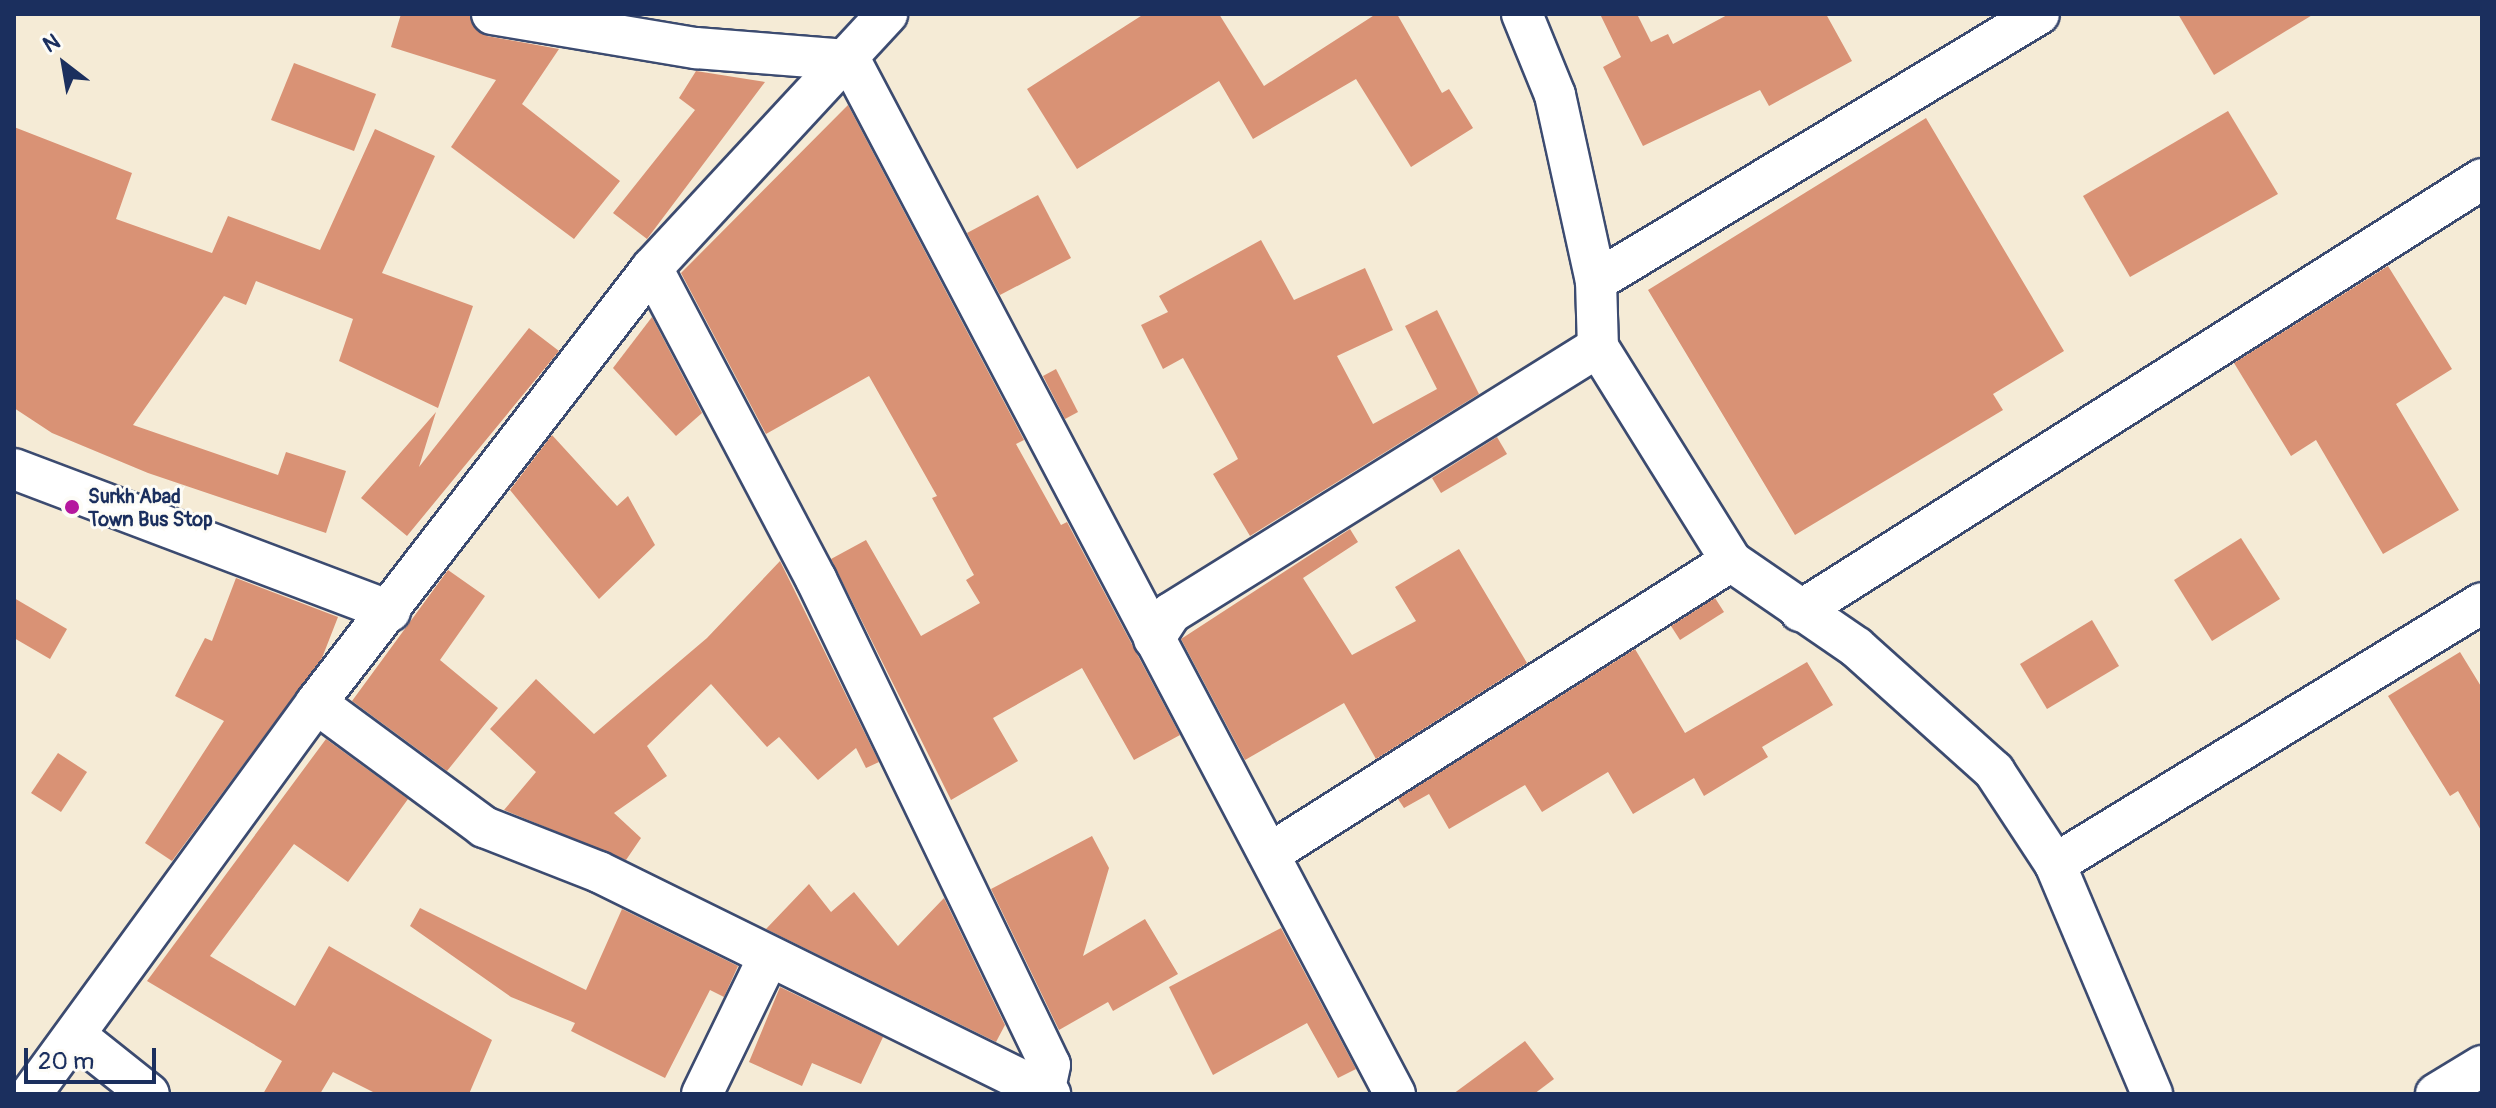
<!DOCTYPE html>
<style>
body{margin:0}
#map{position:relative;width:2496px;height:1108px;overflow:hidden;background:#f5ebd6;font-family:Pangolin,sans-serif}
div>[style]{position:absolute}
.building>*{inset:0;background:#d99275}
.roads{filter:drop-shadow(2px 0 #3c4b70) drop-shadow(-2px 0 #3c4b70) drop-shadow(0 2px #3c4b70) drop-shadow(0 -2px #3c4b70)}
.minor>*{height:40px;margin:-20px;padding:0 20px;transform-origin:20px;border-radius:20px;background:#fff}
.dots>*{width:22px;height:22px;translate:-50% -50%;box-sizing:border-box;border:4px solid #fdfcf7;border-radius:50%}
span{translate:-50% -50%;white-space:nowrap;text-align:center;line-height:1.15;-webkit-text-stroke:6px #fdfcf7;paint-order:stroke}
.poi-label{font-size:20px;color:#1b2f5e;font-weight:700}
.left{translate:0 -50%;text-align:left}
.frame{position:absolute;inset:0;border:16px solid #1b2f5e;pointer-events:none}
.north{position:absolute;left:24px;top:24px;width:80px;height:80px;-webkit-text-stroke:6px #fdfcf7;paint-order:stroke;rotate:329deg;font-size:22px;font-weight:700;line-height:32px;text-align:center;color:#1b2f5e}
.north::after{content:'';display:block;margin:auto;width:28px;height:36px;background:#1b2f5e;clip-path:polygon(50% 0,100% 100%,50% 72%,0 100%)}
.scale{position:absolute;left:24px;top:1048px;width:132px;height:36px;box-sizing:border-box;border:4px solid #1b2f5e;border-top:0;padding-left:10px;font-size:24px;line-height:28px;white-space:nowrap;color:#1b2f5e;-webkit-text-stroke:6px #fdfcf7;paint-order:stroke}
</style>
<div id="map">
<div class="building">
<div style="clip-path:polygon(401px 14px,470px 14px,487px 36px,559px 49px,522px 104px,620px 181px,574px 239px,451px 147px,496px 80px,391px 47px)"></div>
<div style="clip-path:polygon(1144px 14px,1219px 14px,1264px 86px,1376px 14px,1397px 14px,1442px 93px,1449px 89px,1473px 128px,1411px 167px,1356px 79px,1253px 139px,1219px 81px,1077px 169px,1027px 89px)"></div>
<div style="clip-path:polygon(1600px 14px,1637px 14px,1651px 42px,1668px 34px,1673px 44px,1729px 14px,1826px 14px,1852px 61px,1769px 106px,1760px 90px,1643px 146px,1603px 67px,1621px 57px)"></div>
<div style="clip-path:polygon(2178px 14px,2314px 14px,2214px 75px)"></div>
<div style="clip-path:polygon(294px 63px,376px 94px,354px 151px,271px 120px)"></div>
<div style="clip-path:polygon(696px 71px,765px 82px,647px 239px,613px 213px,695px 110px,679px 98px)"></div>
<div style="clip-path:polygon(848px 105px,1024px 440px,1016px 444px,1061px 525px,1067px 522px,1180px 735px,1134px 760px,1082px 668px,993px 718px,1018px 761px,951px 800px,831px 559px,866px 540px,921px 636px,980px 603px,966px 580px,974px 575px,932px 498px,937px 496px,869px 376px,766px 434px,681px 273px)"></div>
<div style="clip-path:polygon(2228px 111px,2278px 194px,2130px 277px,2083px 196px)"></div>
<div style="clip-path:polygon(1926px 118px,2064px 351px,1993px 394px,2003px 410px,1795px 535px,1648px 290px)"></div>
<div style="clip-path:polygon(14px 127px,132px 173px,116px 219px,212px 253px,228px 216px,320px 250px,375px 129px,435px 156px,382px 273px,473px 306px,438px 408px,339px 361px,353px 319px,256px 281px,246px 305px,224px 296px,133px 425px,278px 475px,286px 452px,346px 471px,326px 533px,148px 473px,52px 433px,14px 408px)"></div>
<div style="clip-path:polygon(1038px 195px,1071px 258px,1000px 295px,967px 233px)"></div>
<div style="clip-path:polygon(1261px 240px,1294px 300px,1365px 268px,1393px 330px,1337px 356px,1373px 424px,1437px 389px,1405px 326px,1437px 310px,1479px 394px,1250px 536px,1213px 474px,1238px 459px,1234px 451px,1183px 358px,1163px 369px,1141px 325px,1168px 312px,1159px 296px)"></div>
<div style="clip-path:polygon(2388px 266px,2452px 369px,2396px 404px,2459px 510px,2383px 554px,2316px 440px,2291px 456px,2234px 363px)"></div>
<div style="clip-path:polygon(652px 317px,702px 413px,676px 436px,613px 368px)"></div>
<div style="clip-path:polygon(529px 328px,559px 351px,407px 536px,361px 498px,436px 412px,419px 467px)"></div>
<div style="clip-path:polygon(1056px 369px,1078px 412px,1065px 419px,1043px 376px)"></div>
<div style="clip-path:polygon(552px 435px,617px 506px,628px 496px,655px 545px,599px 599px,510px 490px)"></div>
<div style="clip-path:polygon(1497px 437px,1507px 454px,1441px 493px,1432px 478px)"></div>
<div style="clip-path:polygon(1350px 529px,1358px 542px,1303px 578px,1352px 655px,1416px 621px,1395px 587px,1459px 549px,1527px 663px,1376px 759px,1344px 703px,1245px 760px,1181px 639px)"></div>
<div style="clip-path:polygon(2241px 538px,2280px 599px,2212px 641px,2174px 580px)"></div>
<div style="clip-path:polygon(780px 561px,879px 762px,866px 768px,856px 748px,818px 780px,779px 737px,767px 747px,711px 684px,647px 746px,667px 776px,614px 813px,641px 838px,626px 860px,504px 810px,536px 772px,490px 729px,536px 679px,594px 734px,707px 638px)"></div>
<div style="clip-path:polygon(448px 570px,485px 596px,440px 660px,498px 708px,447px 771px,352px 701px)"></div>
<div style="clip-path:polygon(236px 578px,338px 617px,322px 658px,172px 861px,145px 843px,224px 721px,175px 696px,205px 638px,212px 641px)"></div>
<div style="clip-path:polygon(14px 598px,67px 629px,50px 659px,14px 638px)"></div>
<div style="clip-path:polygon(1715px 598px,1724px 612px,1680px 640px,1671px 626px)"></div>
<div style="clip-path:polygon(2092px 620px,2119px 666px,2047px 709px,2020px 664px)"></div>
<div style="clip-path:polygon(1635px 649px,1685px 733px,1807px 662px,1833px 705px,1762px 747px,1768px 757px,1704px 796px,1694px 778px,1633px 814px,1608px 772px,1542px 812px,1525px 785px,1449px 829px,1429px 794px,1404px 808px,1398px 799px)"></div>
<div style="clip-path:polygon(2460px 652px,2482px 688px,2482px 832px,2458px 791px,2450px 796px,2388px 696px)"></div>
<div style="clip-path:polygon(326px 739px,408px 799px,348px 882px,294px 844px,210px 956px,295px 1006px,329px 946px,492px 1040px,469px 1094px,377px 1094px,333px 1072px,320px 1094px,263px 1094px,282px 1061px,147px 981px)"></div>
<div style="clip-path:polygon(58px 753px,87px 772px,61px 812px,31px 793px)"></div>
<div style="clip-path:polygon(1092px 836px,1109px 868px,1083px 956px,1145px 919px,1178px 974px,1113px 1011px,1108px 1002px,1059px 1030px,991px 889px)"></div>
<div style="clip-path:polygon(809px 884px,831px 912px,854px 892px,898px 946px,944px 898px,1005px 1025px,996px 1042px,766px 929px)"></div>
<div style="clip-path:polygon(420px 908px,586px 990px,622px 909px,738px 966px,724px 997px,710px 990px,665px 1078px,571px 1031px,575px 1023px,511px 997px,410px 926px)"></div>
<div style="clip-path:polygon(1281px 928px,1356px 1069px,1338px 1078px,1307px 1023px,1213px 1075px,1169px 987px)"></div>
<div style="clip-path:polygon(780px 987px,883px 1037px,861px 1084px,812px 1063px,802px 1086px,749px 1062px)"></div>
<div style="clip-path:polygon(1525px 1041px,1554px 1079px,1534px 1094px,1453px 1094px)"></div>
</div>
<div class="roads">
<div class="minor">
<div style="left:492px;top:14px;width:207px;rotate:9.5deg"></div>
<div style="left:696px;top:48px;width:154px;rotate:4.5deg"></div>
<div style="left:850px;top:60px;width:1169px;rotate:62.21deg"></div>
<div style="left:1522px;top:14px;width:87px;rotate:67.8deg"></div>
<div style="left:1555px;top:95px;width:190px;rotate:77.6deg"></div>
<div style="left:1596px;top:281px;width:66px;rotate:88.3deg"></div>
<div style="left:1598px;top:347px;width:252px;rotate:58.1deg"></div>
<div style="left:1731px;top:561px;width:152px;rotate:34.5deg"></div>
<div style="left:1856px;top:647px;width:186px;rotate:41.9deg"></div>
<div style="left:1994px;top:771px;width:111px;rotate:56.7deg"></div>
<div style="left:2055px;top:864px;width:250px;rotate:67.1deg"></div>
<div style="left:652px;top:268px;width:352px;rotate:62.2deg"></div>
<div style="left:816px;top:579px;width:539px;rotate:64.29deg"></div>
<div style="left:1050px;top:1065px;width:30px;rotate:102deg"></div>
<div style="left:1596px;top:281px;width:517px;rotate:-31.08deg"></div>
<div style="left:14px;top:469px;width:402px;rotate:20.7deg"></div>
<div style="left:1800px;top:611px;width:807px;rotate:-32.35deg"></div>
<div style="left:1154px;top:639px;width:31px;rotate:-57deg"></div>
<div style="left:1171px;top:613px;width:503px;rotate:-31.92deg"></div>
<div style="left:316px;top:703px;width:209px;rotate:36.4deg"></div>
<div style="left:484px;top:827px;width:123px;rotate:21.4deg"></div>
<div style="left:599px;top:872px;width:503px;rotate:26.21deg"></div>
<div style="left:1269px;top:854px;width:547px;rotate:-32.38deg"></div>
<div style="left:2055px;top:864px;width:500px;rotate:-31.43deg"></div>
<div style="left:76px;top:1036px;width:93px;rotate:38.5deg"></div>
<div style="left:31px;top:1094px;width:484px;rotate:-53.9deg"></div>
<div style="left:316px;top:703px;width:550px;rotate:-52.32deg"></div>
<div style="left:652px;top:268px;width:346px;rotate:-47.2deg"></div>
<div style="left:702px;top:1094px;width:153px;rotate:-64.1deg"></div>
<div style="left:2436px;top:1094px;width:54px;rotate:-31.3deg"></div>
</div>
</div>
<div class="dots">
<div style="left:72px;top:507px;background:#b5179e"></div>
</div>
<div class="poi-label">
<span class="left" style="left:88px;top:508px">Surkh Abad<br>Town Bus Stop</span>
</div>
<div class="frame"></div>
<div class="north">N</div>
<div class="scale">20 m</div>
</div>
